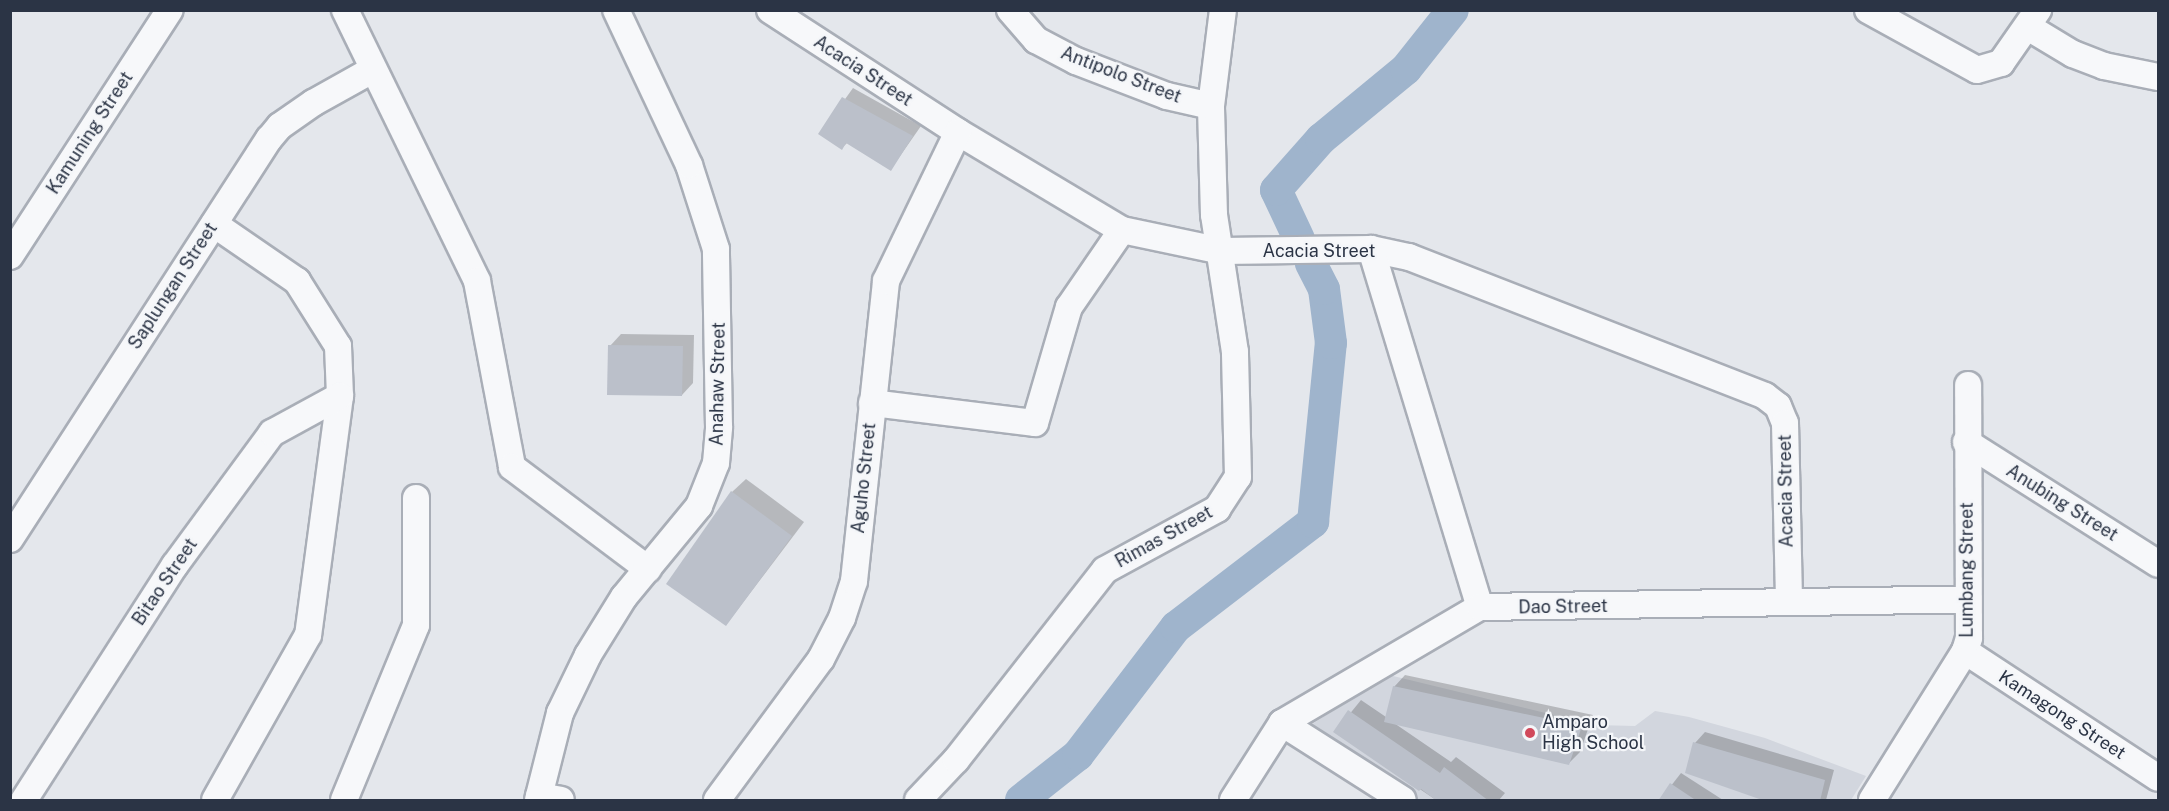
<!DOCTYPE html>
<style>
body{margin:0}
#map{position:relative;width:2169px;height:811px;overflow:hidden;background:#e4e7ec;font-family:"Public Sans",sans-serif}
div>[style]{position:absolute}
.built>*{inset:0;background:#d2d6de}
.shadow>*{inset:0;background:#0003}
.river>*{height:32px;margin:-16px;padding:0 16px;transform-origin:16px;border-radius:16px;background:#9fb4cc}
.building>*{inset:0;background:#bbc0ca}
.roads{filter:drop-shadow(2px 0 #a9aeb7) drop-shadow(-2px 0 #a9aeb7) drop-shadow(0 2px #a9aeb7) drop-shadow(0 -2px #a9aeb7)}
.minor>*{height:26px;margin:-13px;padding:0 13px;transform-origin:13px;border-radius:13px;background:#f7f8fa}
.dots>*{width:16px;height:16px;translate:-50% -50%;box-sizing:border-box;border:3px solid #f4f6f9;border-radius:50%}
span{translate:-50% -50%;white-space:nowrap;text-align:center;line-height:1.15;-webkit-text-stroke:4.5px #f4f6f9;paint-order:stroke}
.street-label{font-size:18px;color:#2b3445}
.poi-label{font-size:18px;color:#2b3445}
.left{translate:0 -50%;text-align:left}
.frame{position:absolute;inset:0;border:12px solid #2b3445;pointer-events:none}
</style>
<div id="map">
<div class="built">
<div style="clip-path:polygon(1389px 675px,1595px 725px,1635px 726px,1655px 711px,1689px 717px,1765px 738px,1866px 776px,1851px 800px,1418px 800px,1306px 728px)"></div>
</div>
<div class="shadow">
<div style="clip-path:polygon(853px 88px,921px 126px,891px 169px,848px 142px,842px 148px,820px 134px)"></div>
<div style="clip-path:polygon(621px 334px,694px 335px,693px 383px,682px 395px,610px 346px)"></div>
<div style="clip-path:polygon(746px 479px,804px 522px,726px 625px,732px 492px)"></div>
<div style="clip-path:polygon(1405px 675px,1593px 715px,1580px 752px,1568px 764px,1394px 723px,1451px 762px,1456px 757px,1505px 793px,1499px 800px,1436px 800px,1335px 732px,1361px 700px,1386px 717px,1394px 687px)"></div>
<div style="clip-path:polygon(1705px 732px,1834px 770px,1826px 800px,1761px 800px,1695px 743px)"></div>
<div style="clip-path:polygon(1681px 773px,1723px 800px,1660px 800px)"></div>
</div>
<div class="river">
<div style="left:1299px;top:239px;width:54px;rotate:-115.1deg"></div>
<div style="left:1276px;top:190px;width:68px;rotate:-48.6deg"></div>
<div style="left:1321px;top:139px;width:110px;rotate:-39.5deg"></div>
<div style="left:1406px;top:69px;width:75px;rotate:-51.5deg"></div>
<div style="left:1021px;top:800px;width:73px;rotate:-38.3deg"></div>
<div style="left:1078px;top:755px;width:161px;rotate:-52.6deg"></div>
<div style="left:1176px;top:627px;width:173px;rotate:-37.5deg"></div>
<div style="left:1313px;top:522px;width:180px;rotate:-84.3deg"></div>
<div style="left:1331px;top:343px;width:54px;rotate:-97.4deg"></div>
<div style="left:1324px;top:289px;width:29px;rotate:-117deg"></div>
</div>
<div class="building">
<div style="clip-path:polygon(842px 97px,913px 136px,891px 171px,846px 143px,842px 150px,818px 134px)"></div>
<div style="clip-path:polygon(608px 345px,683px 346px,682px 396px,607px 395px)"></div>
<div style="clip-path:polygon(731px 491px,792px 536px,726px 626px,666px 584px)"></div>
<div style="clip-path:polygon(1393px 686px,1582px 726px,1569px 765px,1384px 722px)"></div>
<div style="clip-path:polygon(1348px 710px,1440px 773px,1444px 767px,1489px 801px,1437px 801px,1421px 789px,1419px 791px,1333px 732px)"></div>
<div style="clip-path:polygon(1693px 742px,1825px 780px,1820px 801px,1765px 801px,1685px 773px)"></div>
<div style="clip-path:polygon(1670px 783px,1697px 801px,1658px 801px)"></div>
</div>
<div class="roads">
<div class="minor">
<div style="left:345px;top:10px;width:301px;rotate:64deg"></div>
<div style="left:477px;top:281px;width:189px;rotate:79.3deg"></div>
<div style="left:512px;top:467px;width:170px;rotate:36.9deg"></div>
<div style="left:770px;top:10px;width:224px;rotate:33deg"></div>
<div style="left:958px;top:132px;width:191px;rotate:30.9deg"></div>
<div style="left:1122px;top:230px;width:102px;rotate:11.9deg"></div>
<div style="left:1222px;top:251px;width:149px;rotate:-0.8deg"></div>
<div style="left:1371px;top:249px;width:39px;rotate:12deg"></div>
<div style="left:1409px;top:257px;width:382px;rotate:21.3deg"></div>
<div style="left:1765px;top:396px;width:16px;rotate:38deg"></div>
<div style="left:1778px;top:406px;width:18px;rotate:68deg"></div>
<div style="left:1785px;top:423px;width:178px;rotate:88.7deg"></div>
<div style="left:1010px;top:10px;width:40px;rotate:49deg"></div>
<div style="left:1036px;top:40px;width:45px;rotate:27.7deg"></div>
<div style="left:1076px;top:61px;width:97px;rotate:21deg"></div>
<div style="left:1167px;top:96px;width:45px;rotate:12.8deg"></div>
<div style="left:1868px;top:10px;width:124px;rotate:28.8deg"></div>
<div style="left:1977px;top:70px;width:25px;rotate:-16deg"></div>
<div style="left:2001px;top:63px;width:65px;rotate:-55.1deg"></div>
<div style="left:2028px;top:27px;width:52px;rotate:31deg"></div>
<div style="left:2073px;top:54px;width:33px;rotate:21deg"></div>
<div style="left:2104px;top:66px;width:55px;rotate:11.5deg"></div>
<div style="left:214px;top:224px;width:101px;rotate:34.5deg"></div>
<div style="left:297px;top:281px;width:77px;rotate:57.8deg"></div>
<div style="left:338px;top:346px;width:50px;rotate:87.7deg"></div>
<div style="left:340px;top:396px;width:241px;rotate:97.6deg"></div>
<div style="left:308px;top:635px;width:189px;rotate:119.4deg"></div>
<div style="left:1371px;top:249px;width:374px;rotate:73.1deg"></div>
<div style="left:10px;top:256px;width:293px;rotate:-57deg"></div>
<div style="left:872px;top:403px;width:164px;rotate:7deg"></div>
<div style="left:1035px;top:423px;width:121px;rotate:-73.7deg"></div>
<div style="left:1069px;top:307px;width:93px;rotate:-55.5deg"></div>
<div style="left:1966px;top:442px;width:227px;rotate:32.4deg"></div>
<div style="left:10px;top:539px;width:477px;rotate:-57.1deg"></div>
<div style="left:269px;top:139px;width:17px;rotate:-50deg"></div>
<div style="left:280px;top:126px;width:40px;rotate:-34.9deg"></div>
<div style="left:313px;top:103px;width:68px;rotate:-29.2deg"></div>
<div style="left:1965px;top:651px;width:231px;rotate:33.3deg"></div>
<div style="left:1282px;top:723px;width:143px;rotate:32.5deg"></div>
<div style="left:539px;top:796px;width:22px;rotate:10deg"></div>
<div style="left:24px;top:800px;width:279px;rotate:-57.3deg"></div>
<div style="left:175px;top:565px;width:164px;rotate:-53.7deg"></div>
<div style="left:272px;top:433px;width:77px;rotate:-28.6deg"></div>
<div style="left:344px;top:800px;width:189px;rotate:-67.6deg"></div>
<div style="left:416px;top:625px;width:127px;rotate:-90deg"></div>
<div style="left:538px;top:800px;width:90px;rotate:-75.8deg"></div>
<div style="left:560px;top:713px;width:64px;rotate:-64.2deg"></div>
<div style="left:588px;top:655px;width:68px;rotate:-58.2deg"></div>
<div style="left:624px;top:597px;width:118px;rotate:-50.5deg"></div>
<div style="left:699px;top:506px;width:46px;rotate:-68.4deg"></div>
<div style="left:716px;top:463px;width:36px;rotate:-85deg"></div>
<div style="left:719px;top:427px;width:178px;rotate:-91deg"></div>
<div style="left:716px;top:249px;width:88px;rotate:-107.8deg"></div>
<div style="left:689px;top:165px;width:171px;rotate:-115.2deg"></div>
<div style="left:717px;top:800px;width:175px;rotate:-53.6deg"></div>
<div style="left:821px;top:659px;width:46px;rotate:-62.9deg"></div>
<div style="left:842px;top:618px;width:39px;rotate:-72deg"></div>
<div style="left:854px;top:581px;width:302px;rotate:-83.9deg"></div>
<div style="left:886px;top:281px;width:165px;rotate:-64.2deg"></div>
<div style="left:918px;top:800px;width:55px;rotate:-46.5deg"></div>
<div style="left:956px;top:760px;width:241px;rotate:-51.9deg"></div>
<div style="left:1105px;top:570px;width:128px;rotate:-28.6deg"></div>
<div style="left:1217px;top:509px;width:38px;rotate:-57deg"></div>
<div style="left:1238px;top:477px;width:125px;rotate:-91.4deg"></div>
<div style="left:1235px;top:352px;width:139px;rotate:-98.7deg"></div>
<div style="left:1214px;top:215px;width:109px;rotate:-91.6deg"></div>
<div style="left:1211px;top:106px;width:97px;rotate:-82.9deg"></div>
<div style="left:1233px;top:800px;width:91px;rotate:-57.5deg"></div>
<div style="left:1282px;top:723px;width:229px;rotate:-30.4deg"></div>
<div style="left:1480px;top:607px;width:487px;rotate:-0.9deg"></div>
<div style="left:1872px;top:800px;width:176px;rotate:-58deg"></div>
<div style="left:1965px;top:651px;width:14px;rotate:-73deg"></div>
<div style="left:1969px;top:638px;width:253px;rotate:-90.2deg"></div>
</div>
</div>
<div class="dots">
<div style="left:1530px;top:733px;background:#d1495b"></div>
</div>
<div class="street-label">
<span style="left:863px;top:71px;rotate:33deg">Acacia Street</span>
<span style="left:1121px;top:75px;rotate:21deg">Antipolo Street</span>
<span style="left:90px;top:133px;rotate:-57deg">Kamuning Street</span>
<span style="left:1319px;top:251px">Acacia Street</span>
<span style="left:173px;top:286px;rotate:-57deg">Saplungan Street</span>
<span style="left:718px;top:384px;rotate:-89deg">Anahaw Street</span>
<span style="left:864px;top:478px;rotate:-84deg">Aguho Street</span>
<span style="left:1786px;top:491px;rotate:-91deg">Acacia Street</span>
<span style="left:2062px;top:503px;rotate:32deg">Anubing Street</span>
<span style="left:1164px;top:537px;rotate:-29deg">Rimas Street</span>
<span style="left:1967px;top:570px;rotate:-90deg">Lumbang Street</span>
<span style="left:165px;top:582px;rotate:-56deg">Bitao Street</span>
<span style="left:1563px;top:607px;rotate:-1deg">Dao Street</span>
<span style="left:2062px;top:715px;rotate:33deg">Kamagong Street</span>
</div>
<div class="poi-label">
<span class="left" style="left:1542px;top:733px">Amparo<br>High School</span>
</div>
<div class="frame"></div>
</div>
